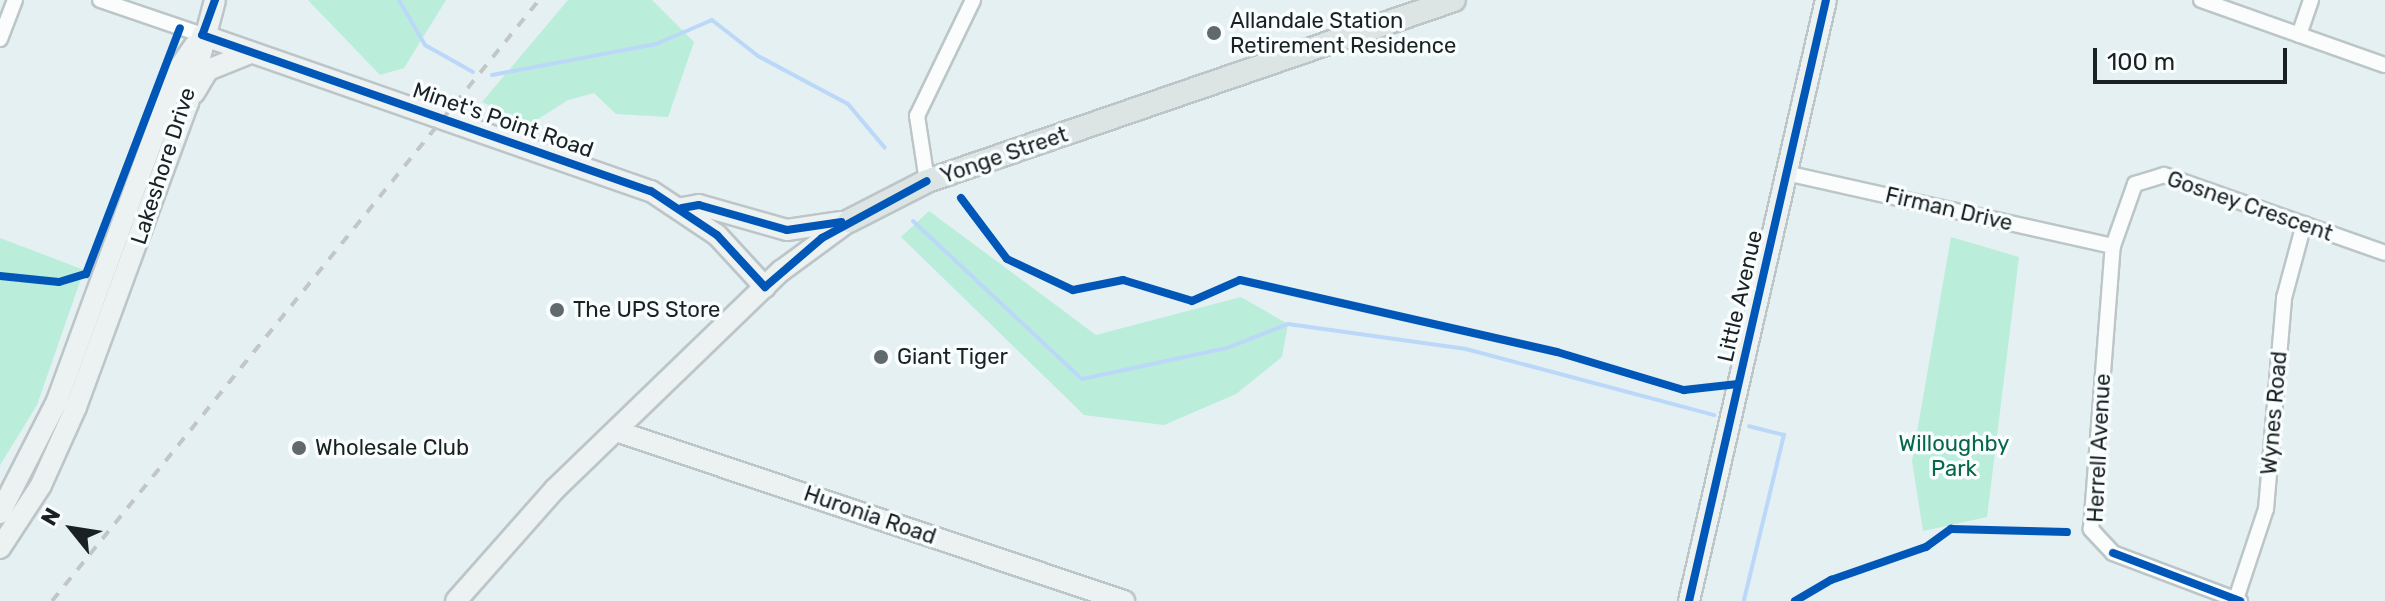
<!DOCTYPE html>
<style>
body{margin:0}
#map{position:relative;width:2385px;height:601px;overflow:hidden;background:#e4f0f2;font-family:Rubik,sans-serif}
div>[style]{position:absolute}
.green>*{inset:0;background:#baedda}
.stream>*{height:4px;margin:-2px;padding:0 2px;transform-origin:2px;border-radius:2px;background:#bbd8f9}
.roads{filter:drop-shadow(2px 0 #bcc5c7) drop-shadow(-2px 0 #bcc5c7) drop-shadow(0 2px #bcc5c7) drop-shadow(0 -2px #bcc5c7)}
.street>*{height:14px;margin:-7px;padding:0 7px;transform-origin:7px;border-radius:7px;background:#fbfdfd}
.secondary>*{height:20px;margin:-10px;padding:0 10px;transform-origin:10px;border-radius:10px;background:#ecf1f1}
.primary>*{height:22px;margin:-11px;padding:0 11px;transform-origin:11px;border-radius:11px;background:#dce5e4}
.rail>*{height:4px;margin-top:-2px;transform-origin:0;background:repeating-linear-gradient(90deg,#c3c6c6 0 10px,transparent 0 20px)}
.cycleway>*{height:8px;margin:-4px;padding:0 4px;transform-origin:4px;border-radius:4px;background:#0057b8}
.dots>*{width:22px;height:22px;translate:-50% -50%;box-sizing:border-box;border:4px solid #f9fdfe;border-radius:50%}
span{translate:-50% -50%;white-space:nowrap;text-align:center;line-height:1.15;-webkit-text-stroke:7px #f9fdfe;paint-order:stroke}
.poi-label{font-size:22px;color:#192123}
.left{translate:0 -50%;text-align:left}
.street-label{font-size:22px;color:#192123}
.park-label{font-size:22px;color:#076749}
.north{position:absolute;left:32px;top:489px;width:80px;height:80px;-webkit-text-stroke:6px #f9fdfe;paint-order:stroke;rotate:300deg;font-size:22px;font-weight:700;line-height:32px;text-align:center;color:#192123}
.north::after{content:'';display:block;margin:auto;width:28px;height:36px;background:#192123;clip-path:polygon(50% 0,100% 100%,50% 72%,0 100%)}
.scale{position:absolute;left:2093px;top:48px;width:194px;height:36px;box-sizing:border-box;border:4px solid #192123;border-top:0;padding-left:10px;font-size:24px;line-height:28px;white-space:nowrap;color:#192123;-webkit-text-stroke:6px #f9fdfe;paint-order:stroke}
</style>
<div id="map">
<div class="green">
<div style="clip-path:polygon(308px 0,446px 0,404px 68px,380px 75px)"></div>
<div style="clip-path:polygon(568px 0,652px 0,694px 42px,668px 117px,616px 114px,594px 93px,568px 100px,529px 125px,482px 102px)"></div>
<div style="clip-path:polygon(929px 211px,1096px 335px,1241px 297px,1288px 324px,1282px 357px,1236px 394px,1164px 425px,1084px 415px,901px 237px)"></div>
<div style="clip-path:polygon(1951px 237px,2019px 257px,1987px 517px,1923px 531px,1912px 461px)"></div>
<div style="clip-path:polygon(0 238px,84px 270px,37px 405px,0 465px)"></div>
</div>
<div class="stream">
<div style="left:399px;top:0;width:52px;rotate:60deg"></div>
<div style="left:425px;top:45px;width:55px;rotate:29.4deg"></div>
<div style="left:492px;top:75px;width:167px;rotate:-10.7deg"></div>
<div style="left:656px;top:44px;width:61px;rotate:-23.2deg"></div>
<div style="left:712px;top:20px;width:58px;rotate:38deg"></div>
<div style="left:758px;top:56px;width:102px;rotate:28.1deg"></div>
<div style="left:848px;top:104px;width:57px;rotate:49.9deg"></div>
<div style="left:913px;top:221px;width:231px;rotate:43.1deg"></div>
<div style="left:1082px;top:379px;width:148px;rotate:-12.1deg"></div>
<div style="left:1227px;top:348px;width:66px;rotate:-21.5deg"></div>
<div style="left:1288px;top:324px;width:180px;rotate:8deg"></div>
<div style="left:1466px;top:349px;width:257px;rotate:14.9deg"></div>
<div style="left:1744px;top:600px;width:170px;rotate:-76.4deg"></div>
<div style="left:1784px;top:435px;width:36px;rotate:-166deg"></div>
</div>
<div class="roads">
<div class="street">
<div style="left:100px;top:0;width:108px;rotate:18.9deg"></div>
<div style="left:2201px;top:0;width:195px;rotate:19.5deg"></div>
<div style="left:2299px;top:35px;width:37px;rotate:-71deg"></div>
<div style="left:0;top:39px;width:42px;rotate:-69deg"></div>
<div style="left:1786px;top:173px;width:335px;rotate:12.6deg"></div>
<div style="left:927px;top:181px;width:66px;rotate:-98.7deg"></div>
<div style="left:917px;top:116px;width:129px;rotate:-64.2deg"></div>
<div style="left:2236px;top:599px;width:95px;rotate:-71.6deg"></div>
<div style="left:2266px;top:509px;width:212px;rotate:-85.1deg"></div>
<div style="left:2284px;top:298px;width:77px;rotate:-74.9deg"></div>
<div style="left:2240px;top:601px;width:136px;rotate:-159.3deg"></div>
<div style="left:2113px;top:553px;width:33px;rotate:-133deg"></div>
<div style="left:2091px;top:529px;width:284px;rotate:-85.6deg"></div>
<div style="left:2113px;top:246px;width:66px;rotate:-70.5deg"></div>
<div style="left:2135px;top:184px;width:30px;rotate:-17deg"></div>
<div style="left:2164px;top:175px;width:234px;rotate:19.4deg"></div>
</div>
<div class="secondary">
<div style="left:202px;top:35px;width:475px;rotate:19.2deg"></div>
<div style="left:651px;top:191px;width:79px;rotate:33.7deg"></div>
<div style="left:717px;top:235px;width:71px;rotate:47.3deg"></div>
<div style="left:194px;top:93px;width:27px;rotate:-59deg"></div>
<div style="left:208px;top:70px;width:45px;rotate:-22deg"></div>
<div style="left:682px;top:208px;width:17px;rotate:-10deg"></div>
<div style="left:699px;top:205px;width:91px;rotate:15.9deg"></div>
<div style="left:787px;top:230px;width:55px;rotate:-8.4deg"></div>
<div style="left:616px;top:431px;width:536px;rotate:18.5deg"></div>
<div style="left:0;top:513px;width:126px;rotate:-63deg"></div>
<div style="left:57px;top:401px;width:355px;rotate:-69.9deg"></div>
<div style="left:179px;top:68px;width:28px;rotate:-55deg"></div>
<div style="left:0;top:548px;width:75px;rotate:-56.9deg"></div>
<div style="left:41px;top:485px;width:85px;rotate:-65.8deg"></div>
<div style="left:76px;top:407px;width:324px;rotate:-69.8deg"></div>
<div style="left:188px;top:103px;width:106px;rotate:-75.3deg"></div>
<div style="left:456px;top:601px;width:149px;rotate:-48.5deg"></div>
<div style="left:555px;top:489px;width:314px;rotate:-44deg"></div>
<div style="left:781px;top:271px;width:84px;rotate:-36.3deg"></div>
<div style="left:1689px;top:601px;width:616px;rotate:-77.16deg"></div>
</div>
<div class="primary">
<div style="left:849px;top:221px;width:88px;rotate:-27.1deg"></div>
<div style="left:927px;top:181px;width:557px;rotate:-18.96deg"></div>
</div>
</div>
<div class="rail">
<div style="left:52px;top:601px;width:774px;rotate:-50.98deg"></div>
</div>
<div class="cycleway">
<div style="left:215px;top:0;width:37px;rotate:110deg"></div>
<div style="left:202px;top:35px;width:475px;rotate:19.2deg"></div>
<div style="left:651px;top:191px;width:79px;rotate:33.7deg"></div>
<div style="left:717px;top:235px;width:71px;rotate:47.3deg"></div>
<div style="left:765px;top:287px;width:75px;rotate:-40.7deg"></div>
<div style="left:822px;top:238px;width:119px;rotate:-28.5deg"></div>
<div style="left:961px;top:198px;width:76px;rotate:53deg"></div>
<div style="left:1007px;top:259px;width:73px;rotate:25.2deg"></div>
<div style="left:1073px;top:290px;width:51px;rotate:-11.3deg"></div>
<div style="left:1123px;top:280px;width:72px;rotate:16.9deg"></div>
<div style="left:1192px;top:301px;width:52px;rotate:-23.6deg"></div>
<div style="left:1240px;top:280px;width:325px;rotate:12.8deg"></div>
<div style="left:1557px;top:352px;width:133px;rotate:16.7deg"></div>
<div style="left:1684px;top:390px;width:54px;rotate:-6.3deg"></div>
<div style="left:682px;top:208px;width:17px;rotate:-10deg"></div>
<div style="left:699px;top:205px;width:91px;rotate:15.9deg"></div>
<div style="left:787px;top:230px;width:55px;rotate:-8.4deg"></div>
<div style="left:0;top:276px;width:59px;rotate:5.8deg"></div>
<div style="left:59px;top:282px;width:28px;rotate:-17deg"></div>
<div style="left:86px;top:274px;width:263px;rotate:-69.1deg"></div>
<div style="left:2113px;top:553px;width:136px;rotate:20.7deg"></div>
<div style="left:1689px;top:601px;width:616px;rotate:-77.16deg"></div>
<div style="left:1795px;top:601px;width:42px;rotate:-30.3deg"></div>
<div style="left:1831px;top:580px;width:101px;rotate:-19.2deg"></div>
<div style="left:1926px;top:547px;width:31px;rotate:-36deg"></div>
<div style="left:1951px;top:529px;width:116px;rotate:1.5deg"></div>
</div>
<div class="dots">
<div style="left:1214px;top:33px;background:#60696b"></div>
<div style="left:557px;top:310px;background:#60696b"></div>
<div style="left:881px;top:357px;background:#60696b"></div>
<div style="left:299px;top:448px;background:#60696b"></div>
</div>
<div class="poi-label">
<span class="left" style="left:1230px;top:33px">Allandale Station<br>Retirement Residence</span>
<span class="left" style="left:573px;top:310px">The UPS Store</span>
<span class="left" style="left:897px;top:357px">Giant Tiger</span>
<span class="left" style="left:315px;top:448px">Wholesale Club</span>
</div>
<div class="street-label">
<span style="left:503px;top:120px;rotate:19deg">Minet's Point Road</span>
<span style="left:1004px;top:155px;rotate:-19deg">Yonge Street</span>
<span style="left:163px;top:166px;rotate:-72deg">Lakeshore Drive</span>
<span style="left:2250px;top:206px;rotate:19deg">Gosney Crescent</span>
<span style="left:1949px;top:209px;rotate:13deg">Firman Drive</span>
<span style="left:1740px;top:296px;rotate:-77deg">Little Avenue</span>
<span style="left:2274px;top:413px;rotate:-85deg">Wynes Road</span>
<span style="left:2099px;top:448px;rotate:-87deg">Herrell Avenue</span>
<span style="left:870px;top:515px;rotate:19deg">Huronia Road</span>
</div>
<div class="park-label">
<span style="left:1954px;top:456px">Willoughby<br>Park</span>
</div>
<div class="north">N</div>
<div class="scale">100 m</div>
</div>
